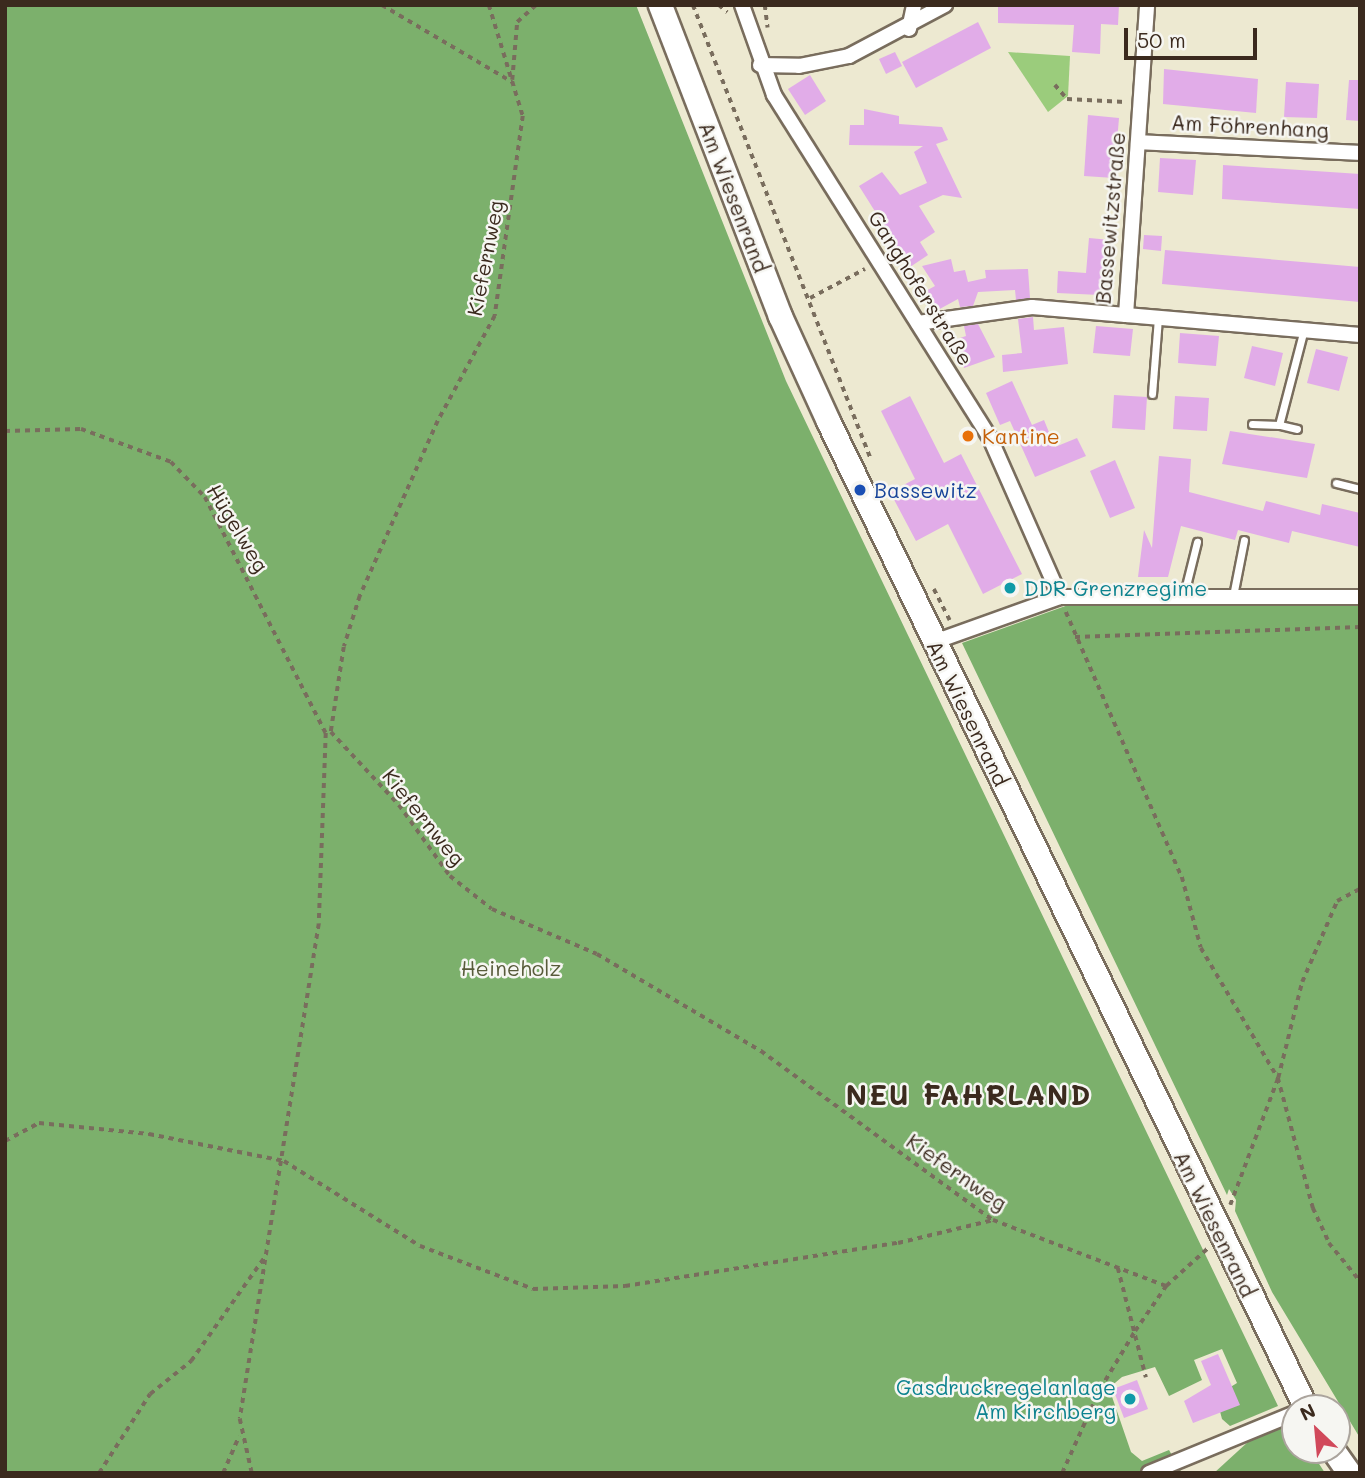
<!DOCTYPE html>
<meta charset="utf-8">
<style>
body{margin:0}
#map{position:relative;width:1365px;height:1478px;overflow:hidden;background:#ede9d1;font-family:Mali,sans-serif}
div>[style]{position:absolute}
.green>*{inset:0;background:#9bcc7c}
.forest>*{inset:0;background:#7cb06c}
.building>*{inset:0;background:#e1ace8}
.path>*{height:3.5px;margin-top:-1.75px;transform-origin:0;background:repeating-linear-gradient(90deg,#796d5d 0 5px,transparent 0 10px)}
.roads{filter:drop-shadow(2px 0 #796d5d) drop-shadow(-2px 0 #796d5d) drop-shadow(0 2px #796d5d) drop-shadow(0 -2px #796d5d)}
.service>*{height:7px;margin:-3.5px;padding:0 3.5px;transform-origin:3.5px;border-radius:3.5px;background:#fff}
.minor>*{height:14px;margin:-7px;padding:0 7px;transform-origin:7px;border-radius:7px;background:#fff}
.primary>*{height:23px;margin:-11.5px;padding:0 11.5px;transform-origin:11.5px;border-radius:11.5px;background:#fff}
.dots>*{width:19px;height:19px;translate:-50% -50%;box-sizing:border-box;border:4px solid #f6f6f2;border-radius:50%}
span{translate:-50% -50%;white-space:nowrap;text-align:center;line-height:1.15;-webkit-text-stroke:5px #f6f6f2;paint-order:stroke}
.street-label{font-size:21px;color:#3b2a1e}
.food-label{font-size:21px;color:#c56008}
.left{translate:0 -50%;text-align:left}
.transit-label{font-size:21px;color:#164399}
.culture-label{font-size:21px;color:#0d838f}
.right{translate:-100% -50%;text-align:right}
.park-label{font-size:21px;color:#585b3a}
.district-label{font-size:28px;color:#3b2a1e;font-weight:700;letter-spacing:2px}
.frame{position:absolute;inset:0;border:7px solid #3b2a1e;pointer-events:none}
.north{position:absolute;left:1281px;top:1394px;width:70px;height:70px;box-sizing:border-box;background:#f6f6f2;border:2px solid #aba49d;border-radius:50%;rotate:334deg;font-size:19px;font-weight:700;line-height:28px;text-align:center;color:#3b2a1e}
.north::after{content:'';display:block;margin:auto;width:24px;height:32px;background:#d1495b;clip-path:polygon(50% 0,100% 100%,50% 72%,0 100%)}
.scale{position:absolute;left:1124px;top:28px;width:133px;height:32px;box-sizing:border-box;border:4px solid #3b2a1e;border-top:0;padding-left:9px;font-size:21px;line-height:24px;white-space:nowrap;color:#3b2a1e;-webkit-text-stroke:5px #f6f6f2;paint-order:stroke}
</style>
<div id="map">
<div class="green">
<div style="clip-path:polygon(1008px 52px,1070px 56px,1068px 96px,1048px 112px)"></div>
</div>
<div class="forest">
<div style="clip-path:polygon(5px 5px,636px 5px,786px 381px,1278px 1406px,1230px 1426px,1222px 1419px,1216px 1396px,1237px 1383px,1222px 1349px,1194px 1360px,1202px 1380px,1169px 1396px,1155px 1367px,1122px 1377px,1109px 1388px,1131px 1452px,1142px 1461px,1169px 1450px,1182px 1473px,5px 1473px)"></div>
<div style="clip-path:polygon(1071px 604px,1360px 604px,1360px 1438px,1272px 1292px,1235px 1211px,1236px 1200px,1229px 1189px,1227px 1195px,962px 643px)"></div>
<div style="clip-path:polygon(1291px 1421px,1295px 1450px,1310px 1450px,1325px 1473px,1214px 1473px,1249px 1441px)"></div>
</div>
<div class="building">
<div style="clip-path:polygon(998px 5px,1119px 5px,1118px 25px,1101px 24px,1100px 54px,1072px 52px,1074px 25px,998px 23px)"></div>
<div style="clip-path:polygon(978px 22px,991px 48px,916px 88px,902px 62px)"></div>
<div style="clip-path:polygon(895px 52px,902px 66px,886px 74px,879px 59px)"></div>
<div style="clip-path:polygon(1164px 69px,1258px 79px,1256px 113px,1163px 104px)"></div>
<div style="clip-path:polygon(810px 75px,826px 101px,805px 115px,788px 89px)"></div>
<div style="clip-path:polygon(1349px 80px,1360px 80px,1360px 121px,1346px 120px)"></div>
<div style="clip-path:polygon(1286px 82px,1319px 84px,1317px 118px,1284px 117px)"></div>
<div style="clip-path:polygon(864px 109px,899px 116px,899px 124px,942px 127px,948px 140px,936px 144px,962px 198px,943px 195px,919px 206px,935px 232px,920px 242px,928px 255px,910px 267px,859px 186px,882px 172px,900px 195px,927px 183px,914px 152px,923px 146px,849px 145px,850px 125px,864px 125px)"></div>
<div style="clip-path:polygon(1088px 115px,1119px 118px,1114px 178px,1084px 176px)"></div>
<div style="clip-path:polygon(1160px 158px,1196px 160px,1193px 195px,1158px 192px)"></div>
<div style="clip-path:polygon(1223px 165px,1360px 174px,1360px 209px,1222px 199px)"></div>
<div style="clip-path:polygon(1144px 235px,1162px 236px,1161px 251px,1143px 249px)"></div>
<div style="clip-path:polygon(1089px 238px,1111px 240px,1100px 295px,1057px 293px,1058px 271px,1086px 273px)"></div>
<div style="clip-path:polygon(1165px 250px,1360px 267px,1360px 302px,1162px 284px)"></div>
<div style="clip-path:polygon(951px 259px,954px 272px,965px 270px,968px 282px,986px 278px,985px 270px,1028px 269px,1030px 298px,1016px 300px,1015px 290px,978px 292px,973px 306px,960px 307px,958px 299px,936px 311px,924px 292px,935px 286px,922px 266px)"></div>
<div style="clip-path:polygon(1033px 317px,1034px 330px,1064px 327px,1068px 364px,1003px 372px,1002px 355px,1022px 353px,1018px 319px)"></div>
<div style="clip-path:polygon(978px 324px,995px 357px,964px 368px,954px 340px,966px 336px,964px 326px)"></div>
<div style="clip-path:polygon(1096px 326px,1133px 329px,1130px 356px,1093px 353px)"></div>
<div style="clip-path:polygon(1180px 333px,1219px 336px,1216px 366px,1178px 363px)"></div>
<div style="clip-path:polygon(1252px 346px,1283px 353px,1275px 386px,1244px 378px)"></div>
<div style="clip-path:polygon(1316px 349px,1348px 357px,1339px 391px,1307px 383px)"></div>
<div style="clip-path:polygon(1012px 381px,1032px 425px,1044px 420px,1055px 447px,1077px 438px,1086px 456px,1035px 477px,1010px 421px,1000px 425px,986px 393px)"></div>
<div style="clip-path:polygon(1114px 395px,1147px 397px,1145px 430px,1112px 428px)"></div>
<div style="clip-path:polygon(910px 396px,944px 463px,961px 454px,1022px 574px,983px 594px,948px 524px,916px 541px,890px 492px,915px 479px,881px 411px)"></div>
<div style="clip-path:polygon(1175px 396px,1209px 398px,1207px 431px,1173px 429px)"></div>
<div style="clip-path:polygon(1230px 431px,1315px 444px,1307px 478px,1222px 464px)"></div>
<div style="clip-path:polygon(1159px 456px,1191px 459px,1189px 492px,1263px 511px,1266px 501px,1320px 515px,1322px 504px,1360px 513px,1360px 547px,1292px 531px,1289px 543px,1238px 530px,1235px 540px,1181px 526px,1168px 577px,1138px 577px,1144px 530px,1152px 548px)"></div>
<div style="clip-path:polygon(1115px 460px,1135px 508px,1110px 518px,1090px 471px)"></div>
<div style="clip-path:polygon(1218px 1354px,1240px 1405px,1193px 1423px,1184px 1401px,1211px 1385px,1201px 1361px)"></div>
<div style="clip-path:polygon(1137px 1380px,1148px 1409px,1124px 1418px,1113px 1389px)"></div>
</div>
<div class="path">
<div style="left:382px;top:5px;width:151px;rotate:30.6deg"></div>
<div style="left:489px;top:5px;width:116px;rotate:73deg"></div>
<div style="left:523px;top:116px;width:202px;rotate:98deg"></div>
<div style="left:495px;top:316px;width:119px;rotate:118.5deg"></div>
<div style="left:438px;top:421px;width:192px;rotate:114deg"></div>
<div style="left:360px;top:596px;width:53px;rotate:107.4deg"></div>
<div style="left:344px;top:647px;width:86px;rotate:98.7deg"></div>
<div style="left:331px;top:732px;width:100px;rotate:47deg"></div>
<div style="left:399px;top:805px;width:87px;rotate:54.3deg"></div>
<div style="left:450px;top:876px;width:53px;rotate:38.2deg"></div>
<div style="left:492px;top:909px;width:114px;rotate:23.2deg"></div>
<div style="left:597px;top:954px;width:191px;rotate:30.6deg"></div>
<div style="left:761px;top:1051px;width:287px;rotate:36.1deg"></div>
<div style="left:993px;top:1220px;width:185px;rotate:20.9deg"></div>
<div style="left:693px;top:5px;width:488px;rotate:68.6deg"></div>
<div style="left:719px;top:5px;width:11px;rotate:41deg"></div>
<div style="left:765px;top:5px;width:23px;rotate:83deg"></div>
<div style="left:512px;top:80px;width:58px;rotate:-85.1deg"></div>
<div style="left:517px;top:22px;width:25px;rotate:-42deg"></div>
<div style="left:1055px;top:85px;width:18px;rotate:49deg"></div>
<div style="left:1067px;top:99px;width:58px;rotate:3deg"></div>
<div style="left:810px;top:298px;width:62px;rotate:-27.8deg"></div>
<div style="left:5px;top:431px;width:76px;rotate:-1.5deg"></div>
<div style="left:81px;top:429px;width:96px;rotate:20.1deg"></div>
<div style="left:171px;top:462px;width:49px;rotate:45.8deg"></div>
<div style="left:205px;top:497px;width:265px;rotate:62.9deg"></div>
<div style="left:326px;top:733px;width:191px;rotate:92.1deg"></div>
<div style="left:319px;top:924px;width:501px;rotate:99.07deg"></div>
<div style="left:240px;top:1419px;width:55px;rotate:77.5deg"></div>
<div style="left:934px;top:589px;width:35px;rotate:63deg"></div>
<div style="left:1066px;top:612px;width:289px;rotate:66.4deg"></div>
<div style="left:1182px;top:877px;width:73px;rotate:75deg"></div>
<div style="left:1201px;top:948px;width:151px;rotate:59.4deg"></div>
<div style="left:1278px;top:1078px;width:135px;rotate:74.9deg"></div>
<div style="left:1313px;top:1208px;width:38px;rotate:65deg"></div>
<div style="left:1329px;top:1243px;width:49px;rotate:50.8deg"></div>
<div style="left:1075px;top:637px;width:285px;rotate:-2deg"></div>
<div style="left:5px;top:1141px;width:38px;rotate:-28deg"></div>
<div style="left:39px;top:1123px;width:111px;rotate:5.7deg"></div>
<div style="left:149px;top:1134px;width:138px;rotate:11.3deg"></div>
<div style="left:284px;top:1161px;width:160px;rotate:32deg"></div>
<div style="left:420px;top:1246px;width:121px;rotate:20.8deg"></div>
<div style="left:533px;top:1289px;width:92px;rotate:-1.9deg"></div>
<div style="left:625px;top:1286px;width:276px;rotate:-9deg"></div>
<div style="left:898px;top:1243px;width:98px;rotate:-13.6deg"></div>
<div style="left:1230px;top:1205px;width:136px;rotate:-69.3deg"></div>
<div style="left:1278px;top:1078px;width:99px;rotate:-76deg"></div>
<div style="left:1302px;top:982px;width:88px;rotate:-66.6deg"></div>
<div style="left:1337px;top:901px;width:26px;rotate:-28deg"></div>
<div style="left:1118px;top:1268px;width:113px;rotate:75.6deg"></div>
<div style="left:99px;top:1473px;width:94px;rotate:-57.2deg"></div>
<div style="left:150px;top:1394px;width:53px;rotate:-38.8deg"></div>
<div style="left:191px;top:1361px;width:130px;rotate:-54.7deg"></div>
<div style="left:223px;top:1473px;width:40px;rotate:-66.6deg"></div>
<div style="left:1062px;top:1473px;width:92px;rotate:-65.7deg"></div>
<div style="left:1100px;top:1389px;width:68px;rotate:-58.9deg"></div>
<div style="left:1135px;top:1331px;width:55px;rotate:-55.4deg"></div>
<div style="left:1166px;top:1286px;width:57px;rotate:-42.1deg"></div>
</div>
<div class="roads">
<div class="service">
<div style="left:1152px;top:394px;width:76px;rotate:-85.5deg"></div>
<div style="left:1252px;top:424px;width:27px;rotate:2deg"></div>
<div style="left:1297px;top:429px;width:18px;rotate:-167deg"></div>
<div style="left:1279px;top:425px;width:99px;rotate:-75.4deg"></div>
<div style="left:1336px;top:483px;width:25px;rotate:14deg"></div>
<div style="left:1233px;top:596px;width:57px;rotate:-78.9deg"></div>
<div style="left:1183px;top:598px;width:58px;rotate:-76deg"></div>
</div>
<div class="minor">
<div style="left:742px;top:5px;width:96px;rotate:70.4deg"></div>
<div style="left:774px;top:95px;width:405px;rotate:57.8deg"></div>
<div style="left:990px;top:438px;width:174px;rotate:66.2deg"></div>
<div style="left:909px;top:29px;width:25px;rotate:-78deg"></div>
<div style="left:760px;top:65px;width:39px;rotate:1deg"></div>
<div style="left:799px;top:66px;width:51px;rotate:-11.3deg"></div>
<div style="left:849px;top:56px;width:109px;rotate:-28deg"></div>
<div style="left:1138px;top:142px;width:222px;rotate:2.8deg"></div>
<div style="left:1126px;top:315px;width:235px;rotate:4.9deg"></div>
<div style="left:918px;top:323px;width:115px;rotate:-8deg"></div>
<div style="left:1032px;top:307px;width:94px;rotate:4.9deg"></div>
<div style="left:1126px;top:315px;width:311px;rotate:-86.1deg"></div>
<div style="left:934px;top:642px;width:134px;rotate:-19.7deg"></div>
<div style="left:1060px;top:597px;width:300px"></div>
<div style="left:1149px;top:1473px;width:158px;rotate:-22.3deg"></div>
</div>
<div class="primary">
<div style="left:660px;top:5px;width:333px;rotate:68.9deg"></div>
<div style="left:780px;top:316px;width:115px;rotate:65.4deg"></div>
<div style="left:828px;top:421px;width:1097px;rotate:64.16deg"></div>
<div style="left:1333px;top:1450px;width:28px;rotate:55deg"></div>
</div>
</div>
<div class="dots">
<div style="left:968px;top:436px;background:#e8710a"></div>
<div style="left:860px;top:490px;background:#1a4fb4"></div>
<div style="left:1010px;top:588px;background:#0f9aa8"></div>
<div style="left:1130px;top:1399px;background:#0f9aa8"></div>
</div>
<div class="street-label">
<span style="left:1250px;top:126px;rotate:3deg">Am Föhrenhang</span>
<span style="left:734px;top:197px;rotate:69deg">Am Wiesenrand</span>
<span style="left:1110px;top:218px;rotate:-85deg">Bassewitzstraße</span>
<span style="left:485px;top:258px;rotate:-79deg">Kiefernweg</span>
<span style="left:921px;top:288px;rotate:58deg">Ganghoferstraße</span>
<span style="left:238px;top:528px;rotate:59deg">Hügelweg</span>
<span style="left:968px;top:713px;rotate:64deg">Am Wiesenrand</span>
<span style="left:424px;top:817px;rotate:51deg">Kiefernweg</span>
<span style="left:957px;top:1172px;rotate:35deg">Kiefernweg</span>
<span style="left:1215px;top:1224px;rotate:64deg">Am Wiesenrand</span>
</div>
<div class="food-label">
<span class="left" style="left:982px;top:436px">Kantine</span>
</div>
<div class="transit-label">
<span class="left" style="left:874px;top:490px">Bassewitz</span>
</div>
<div class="culture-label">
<span class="left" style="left:1024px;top:588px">DDR Grenzregime</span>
<span class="right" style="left:1116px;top:1399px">Gasdruckregelanlage<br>Am Kirchberg</span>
</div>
<div class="park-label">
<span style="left:511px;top:968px">Heineholz</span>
</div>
<div class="district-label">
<span style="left:969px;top:1094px">NEU FAHRLAND</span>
</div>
<div class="frame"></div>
<div class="north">N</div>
<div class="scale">50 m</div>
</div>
